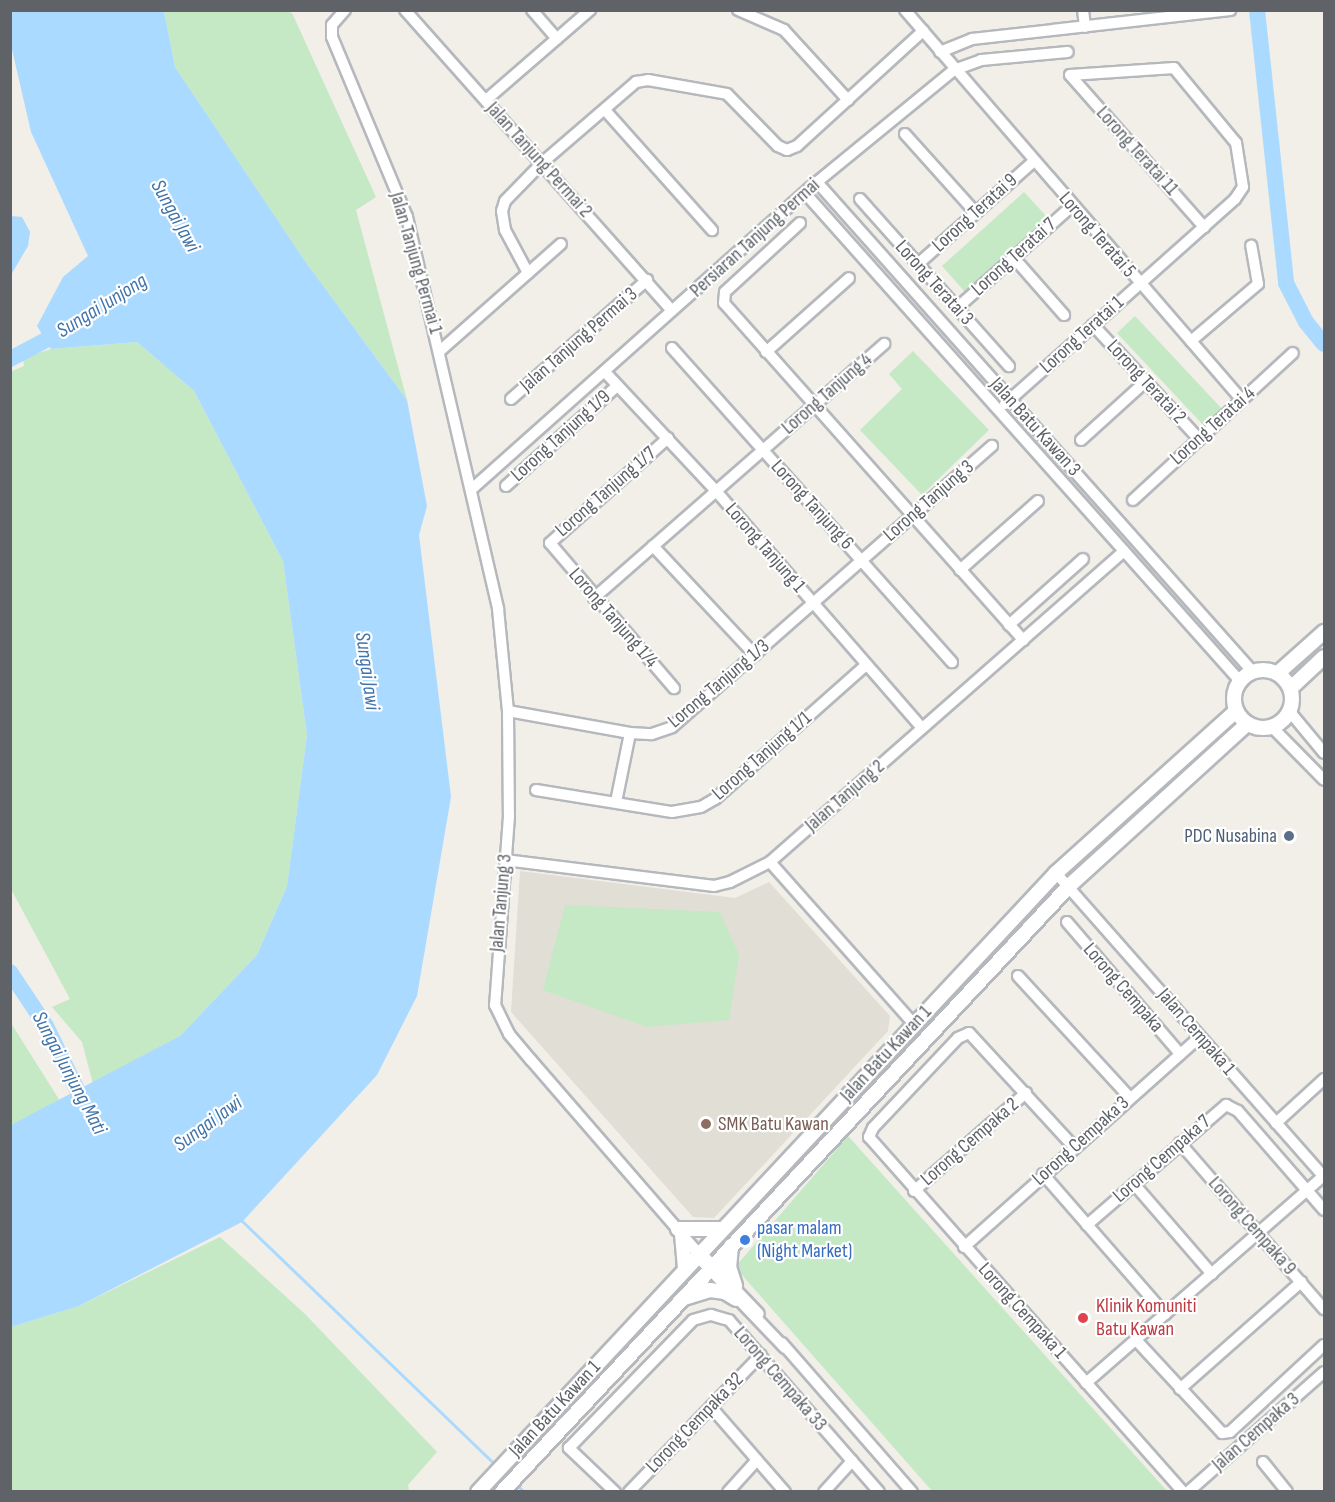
<!DOCTYPE html>
<style>
body{margin:0}
#map{position:relative;width:1335px;height:1502px;overflow:hidden;background:#f1efe8;font-family:"Sofia Sans Condensed",sans-serif}
div>[style]{position:absolute}
.education>*{inset:0;background:#e1ded6}
.green>*{inset:0;background:#c5e8c5}
.water>*{inset:0;background:#aadaff}
.stream>*{height:3px;margin:-1.5px;padding:0 1.5px;transform-origin:1.5px;border-radius:1.5px;background:#aadaff}
.river>*{height:16px;margin:-8px;padding:0 8px;transform-origin:8px;border-radius:8px;background:#aadaff}
.roads{filter:drop-shadow(2px 0 #b5b8bc) drop-shadow(-2px 0 #b5b8bc) drop-shadow(0 2px #b5b8bc) drop-shadow(0 -2px #b5b8bc)}
.minor>*{height:10px;margin:-5px;padding:0 5px;transform-origin:5px;border-radius:5px;background:#fff}
.tertiary>*{height:14px;margin:-7px;padding:0 7px;transform-origin:7px;border-radius:7px;background:#fff}
.tertiary>.ring{margin:-7px;padding:0;box-sizing:content-box;background:none;border:14px solid #fff;border-radius:50%}
.dots>*{width:16px;height:16px;translate:-50% -50%;box-sizing:border-box;border:3px solid #fff;border-radius:50%}
span{translate:-50% -50%;white-space:nowrap;text-align:center;line-height:1.15;-webkit-text-stroke:4.5px #fff;paint-order:stroke}
.street-label{font-size:20px;color:#5f6368}
.service-label{font-size:20px;color:#4e5e75}
.right{translate:-100% -50%;text-align:right}
.education-label{font-size:20px;color:#785e54}
.left{translate:0 -50%;text-align:left}
.shop-label{font-size:20px;color:#366cbe}
.health-label{font-size:20px;color:#be3a42}
.water-label{font-size:21px;color:#4174aa;font-style:italic}
.frame{position:absolute;inset:0;border:12px solid #5f6368;pointer-events:none}
</style>
<div id="map">
<div class="education">
<div style="clip-path:polygon(520px 871px,735px 898px,769px 882px,890px 1016px,888px 1031px,714px 1218px,693px 1217px,511px 1012px)"></div>
</div>
<div class="green">
<div style="clip-path:polygon(281px 10px,292px 13px,376px 197px,356px 210px,407px 400px,305px 261px,175px 67px,164px 11px)"></div>
<div style="clip-path:polygon(1024px 192px,1047px 217px,965px 292px,942px 266px)"></div>
<div style="clip-path:polygon(1135px 316px,1224px 411px,1206px 428px,1117px 333px)"></div>
<div style="clip-path:polygon(137px 342px,194px 391px,283px 561px,307px 735px,287px 886px,257px 955px,180px 1036px,93px 1084px,82px 1042px,52px 1007px,70px 999px,11px 889px,10px 372px,24px 366px,23px 358px,51px 349px)"></div>
<div style="clip-path:polygon(913px 351px,989px 430px,922px 495px,860px 430px,902px 389px,889px 374px)"></div>
<div style="clip-path:polygon(565px 905px,720px 912px,739px 955px,729px 1020px,647px 1027px,543px 990px)"></div>
<div style="clip-path:polygon(11px 1023px,60px 1101px,11px 1125px,10px 1125px)"></div>
<div style="clip-path:polygon(848px 1136px,1167px 1491px,932px 1491px,735px 1267px)"></div>
<div style="clip-path:polygon(220px 1237px,304px 1313px,437px 1452px,408px 1485px,409px 1491px,11px 1492px,11px 1327px,79px 1306px)"></div>
</div>
<div class="water">
<div style="clip-path:polygon(11px 10px,164px 11px,175px 67px,305px 261px,407px 400px,427px 506px,419px 535px,451px 797px,417px 996px,377px 1075px,242px 1222px,79px 1306px,11px 1327px,11px 1125px,180px 1036px,257px 955px,287px 886px,307px 735px,283px 561px,194px 391px,137px 342px,51px 349px,37px 326px,63px 277px,88px 256px,31px 132px,11px 45px)"></div>
<div style="clip-path:polygon(10px 216px,22px 217px,30px 232px,28px 246px,11px 275px)"></div>
</div>
<div class="stream">
<div style="left:242px;top:1221px;width:354px;rotate:43.9deg"></div>
<div style="left:515px;top:1483px;width:13px;rotate:45deg"></div>
</div>
<div class="river">
<div style="left:1257px;top:10px;width:275px;rotate:83.9deg"></div>
<div style="left:1286px;top:283px;width:44px;rotate:62.9deg"></div>
<div style="left:1306px;top:322px;width:28px;rotate:51deg"></div>
<div style="left:10px;top:359px;width:62px;rotate:-27.8deg"></div>
<div style="left:10px;top:972px;width:65px;rotate:56.3deg"></div>
<div style="left:46px;top:1026px;width:96px;rotate:64deg"></div>
</div>
<div class="roads">
<div class="minor">
<div style="left:345px;top:10px;width:20px;rotate:131deg"></div>
<div style="left:332px;top:25px;width:12px;rotate:90deg"></div>
<div style="left:332px;top:37px;width:195px;rotate:67.4deg"></div>
<div style="left:407px;top:217px;width:402px;rotate:76.9deg"></div>
<div style="left:498px;top:609px;width:102px;rotate:84.4deg"></div>
<div style="left:508px;top:711px;width:105px;rotate:89.5deg"></div>
<div style="left:509px;top:816px;width:190px;rotate:94.2deg"></div>
<div style="left:495px;top:1005px;width:32px;rotate:64deg"></div>
<div style="left:509px;top:1034px;width:34px;rotate:50deg"></div>
<div style="left:531px;top:1060px;width:250px;rotate:49.1deg"></div>
<div style="left:695px;top:1249px;width:7px;rotate:74deg"></div>
<div style="left:697px;top:1256px;width:127px;rotate:46.3deg"></div>
<div style="left:405px;top:10px;width:402px;rotate:48.4deg"></div>
<div style="left:532px;top:10px;width:38px;rotate:49deg"></div>
<div style="left:738px;top:10px;width:50px;rotate:23.5deg"></div>
<div style="left:784px;top:30px;width:95px;rotate:47.6deg"></div>
<div style="left:905px;top:10px;width:515px;rotate:49.17deg"></div>
<div style="left:1083px;top:10px;width:17px;rotate:83deg"></div>
<div style="left:940px;top:52px;width:35px;rotate:-22deg"></div>
<div style="left:972px;top:39px;width:260px;rotate:-6.4deg"></div>
<div style="left:1070px;top:75px;width:203px;rotate:48.6deg"></div>
<div style="left:486px;top:100px;width:138px;rotate:-40.9deg"></div>
<div style="left:605px;top:110px;width:161px;rotate:48.3deg"></div>
<div style="left:905px;top:134px;width:106px;rotate:48.1deg"></div>
<div style="left:817px;top:182px;width:654px;rotate:48.34deg"></div>
<div style="left:805px;top:193px;width:654px;rotate:48.29deg"></div>
<div style="left:860px;top:199px;width:224px;rotate:48.3deg"></div>
<div style="left:800px;top:223px;width:102px;rotate:137.4deg"></div>
<div style="left:725px;top:292px;width:11px;rotate:95deg"></div>
<div style="left:724px;top:303px;width:451px;rotate:48.4deg"></div>
<div style="left:1014px;top:258px;width:76px;rotate:48.7deg"></div>
<div style="left:918px;top:264px;width:154px;rotate:-41.6deg"></div>
<div style="left:528px;top:273px;width:49px;rotate:-118.1deg"></div>
<div style="left:505px;top:230px;width:19px;rotate:-99deg"></div>
<div style="left:502px;top:211px;width:10px;rotate:-73deg"></div>
<div style="left:505px;top:201px;width:54px;rotate:-45.7deg"></div>
<div style="left:543px;top:162px;width:123px;rotate:-40.7deg"></div>
<div style="left:636px;top:82px;width:12px;rotate:-9deg"></div>
<div style="left:648px;top:80px;width:80px;rotate:10deg"></div>
<div style="left:727px;top:94px;width:73px;rotate:45.6deg"></div>
<div style="left:778px;top:146px;width:10px;rotate:24deg"></div>
<div style="left:787px;top:150px;width:11px;rotate:-22deg"></div>
<div style="left:797px;top:146px;width:171px;rotate:-42.4deg"></div>
<div style="left:957px;top:308px;width:154px;rotate:-41.6deg"></div>
<div style="left:1093px;top:325px;width:156px;rotate:47.1deg"></div>
<div style="left:1191px;top:341px;width:88px;rotate:-40.4deg"></div>
<div style="left:1258px;top:284px;width:39px;rotate:-100deg"></div>
<div style="left:672px;top:348px;width:421px;rotate:48.3deg"></div>
<div style="left:441px;top:350px;width:160px;rotate:-41.5deg"></div>
<div style="left:766px;top:352px;width:111px;rotate:-41.7deg"></div>
<div style="left:605px;top:372px;width:163px;rotate:47deg"></div>
<div style="left:716px;top:491px;width:314px;rotate:49deg"></div>
<div style="left:511px;top:399px;width:181px;rotate:-41.2deg"></div>
<div style="left:1005px;top:404px;width:308px;rotate:-41.7deg"></div>
<div style="left:1235px;top:199px;width:14px;rotate:-56deg"></div>
<div style="left:1243px;top:187px;width:45px;rotate:-99deg"></div>
<div style="left:1236px;top:143px;width:97px;rotate:-129.6deg"></div>
<div style="left:1174px;top:68px;width:104px;rotate:176.1deg"></div>
<div style="left:668px;top:438px;width:158px;rotate:138.3deg"></div>
<div style="left:550px;top:543px;width:191px;rotate:49.5deg"></div>
<div style="left:1081px;top:440px;width:86px;rotate:-42.2deg"></div>
<div style="left:506px;top:486px;width:149px;rotate:-42deg"></div>
<div style="left:473px;top:488px;width:460px;rotate:-41.7deg"></div>
<div style="left:817px;top:182px;width:177px;rotate:-39.3deg"></div>
<div style="left:954px;top:70px;width:29px;rotate:-20deg"></div>
<div style="left:981px;top:60px;width:87px;rotate:-5.3deg"></div>
<div style="left:1133px;top:500px;width:217px;rotate:-42.6deg"></div>
<div style="left:653px;top:546px;width:149px;rotate:46.9deg"></div>
<div style="left:960px;top:570px;width:104px;rotate:-41.5deg"></div>
<div style="left:594px;top:598px;width:386px;rotate:-41.2deg"></div>
<div style="left:1009px;top:625px;width:99px;rotate:-41.7deg"></div>
<div style="left:508px;top:711px;width:124px;rotate:10.2deg"></div>
<div style="left:630px;top:733px;width:22px;rotate:3deg"></div>
<div style="left:652px;top:734px;width:21px;rotate:-19deg"></div>
<div style="left:672px;top:727px;width:426px;rotate:-41.3deg"></div>
<div style="left:1290px;top:712px;width:53px;rotate:50.3deg"></div>
<div style="left:1272px;top:727px;width:74px;rotate:45.5deg"></div>
<div style="left:536px;top:790px;width:138px;rotate:9.2deg"></div>
<div style="left:672px;top:812px;width:29px;rotate:-10deg"></div>
<div style="left:701px;top:807px;width:16px;rotate:-30deg"></div>
<div style="left:715px;top:799px;width:202px;rotate:-41.6deg"></div>
<div style="left:616px;top:802px;width:70px;rotate:-78.5deg"></div>
<div style="left:505px;top:860px;width:211px;rotate:7.1deg"></div>
<div style="left:714px;top:886px;width:16px;rotate:-14deg"></div>
<div style="left:730px;top:882px;width:45px;rotate:-26.6deg"></div>
<div style="left:770px;top:862px;width:471px;rotate:-41.3deg"></div>
<div style="left:770px;top:862px;width:217px;rotate:48.4deg"></div>
<div style="left:1056px;top:873px;width:405px;rotate:48.6deg"></div>
<div style="left:1067px;top:922px;width:174px;rotate:49.4deg"></div>
<div style="left:1018px;top:976px;width:166px;rotate:47.4deg"></div>
<div style="left:1276px;top:1123px;width:65px;rotate:-42.5deg"></div>
<div style="left:1180px;top:1143px;width:220px;rotate:49.1deg"></div>
<div style="left:1074px;top:1147px;width:155px;rotate:-132.6deg"></div>
<div style="left:969px;top:1033px;width:12px;rotate:156deg"></div>
<div style="left:958px;top:1038px;width:124px;rotate:133.4deg"></div>
<div style="left:873px;top:1128px;width:10px;rotate:114deg"></div>
<div style="left:869px;top:1137px;width:474px;rotate:48.5deg"></div>
<div style="left:1043px;top:1174px;width:186px;rotate:48.9deg"></div>
<div style="left:1134px;top:1184px;width:119px;rotate:49.1deg"></div>
<div style="left:914px;top:1191px;width:149px;rotate:-41.2deg"></div>
<div style="left:1087px;top:1225px;width:184px;rotate:-40.8deg"></div>
<div style="left:1226px;top:1105px;width:13px;rotate:27deg"></div>
<div style="left:1238px;top:1111px;width:131px;rotate:49deg"></div>
<div style="left:964px;top:1247px;width:316px;rotate:-41.7deg"></div>
<div style="left:698px;top:1250px;width:88px;rotate:46.4deg"></div>
<div style="left:1136px;top:1340px;width:127px;rotate:47.2deg"></div>
<div style="left:1222px;top:1433px;width:8px;rotate:-7deg"></div>
<div style="left:1230px;top:1432px;width:128px;rotate:-42.8deg"></div>
<div style="left:782px;top:1343px;width:198px;rotate:48.9deg"></div>
<div style="left:1086px;top:1383px;width:315px;rotate:-41.1deg"></div>
<div style="left:1180px;top:1389px;width:162px;rotate:-41.5deg"></div>
<div style="left:711px;top:1407px;width:113px;rotate:49deg"></div>
<div style="left:1263px;top:1462px;width:38px;rotate:51deg"></div>
<div style="left:615px;top:1492px;width:64px;rotate:-136.3deg"></div>
<div style="left:569px;top:1448px;width:178px;rotate:-45.9deg"></div>
<div style="left:693px;top:1320px;width:19px;rotate:-16deg"></div>
<div style="left:711px;top:1315px;width:19px;rotate:16deg"></div>
<div style="left:729px;top:1320px;width:228px;rotate:48.9deg"></div>
<div style="left:629px;top:1492px;width:190px;rotate:-46.1deg"></div>
<div style="left:728px;top:1492px;width:43px;rotate:-47.8deg"></div>
<div style="left:824px;top:1492px;width:42px;rotate:-47.9deg"></div>
<div style="left:1188px;top:1492px;width:181px;rotate:-41.4deg"></div>
</div>
<div class="tertiary">
<div class="ring" style="left:1234px;top:670px;width:44px;height:44px"></div>
<div style="left:1278px;top:673px;width:62px;rotate:-41.7deg"></div>
<div style="left:1291px;top:688px;width:45px;rotate:-43.2deg"></div>
<div style="left:678px;top:1229px;width:44px"></div>
<div style="left:682px;top:1234px;width:35px;rotate:85deg"></div>
<div style="left:731px;top:1246px;width:21px;rotate:95deg"></div>
<div style="left:729px;top:1267px;width:20px;rotate:72deg"></div>
<div style="left:684px;top:1298px;width:27px;rotate:-17deg"></div>
<div style="left:710px;top:1290px;width:15px;rotate:8deg"></div>
<div style="left:725px;top:1292px;width:13px;rotate:32deg"></div>
<div style="left:478px;top:1492px;width:847px;rotate:-46.96deg"></div>
<div style="left:1056px;top:873px;width:242px;rotate:-42deg"></div>
<div style="left:502px;top:1492px;width:830px;rotate:-46.9deg"></div>
<div style="left:1069px;top:886px;width:241px;rotate:-42.3deg"></div>
</div>
</div>
<div class="dots">
<div style="left:1289px;top:836px;background:#5c6f8a"></div>
<div style="left:706px;top:1124px;background:#8d6e63"></div>
<div style="left:745px;top:1240px;background:#3f7fe0"></div>
<div style="left:1083px;top:1318px;background:#e0444e"></div>
</div>
<div class="street-label">
<span style="left:1137px;top:151px;rotate:48deg">Lorong Teratai 11</span>
<span style="left:539px;top:160px;rotate:48deg">Jalan Tanjung Permai 2</span>
<span style="left:975px;top:213px;rotate:-42deg">Lorong Teratai 9</span>
<span style="left:1097px;top:235px;rotate:49deg">Lorong Teratai 5</span>
<span style="left:755px;top:238px;rotate:-42deg">Persiaran Tanjung Permai</span>
<span style="left:1014px;top:257px;rotate:-42deg">Lorong Teratai 7</span>
<span style="left:416px;top:263px;rotate:74deg">Jalan Tanjung Permai 1</span>
<span style="left:934px;top:283px;rotate:48deg">Lorong Teratai 3</span>
<span style="left:1082px;top:335px;rotate:-42deg">Lorong Teratai 1</span>
<span style="left:579px;top:340px;rotate:-41deg">Jalan Tanjung Permai 3</span>
<span style="left:1146px;top:382px;rotate:47deg">Lorong Teratai 2</span>
<span style="left:827px;top:394px;rotate:-41deg">Lorong Tanjung 4</span>
<span style="left:1213px;top:426px;rotate:-42deg">Lorong Teratai 4</span>
<span style="left:1035px;top:427px;rotate:48deg">Jalan Batu Kawan 3</span>
<span style="left:561px;top:436px;rotate:-42deg">Lorong Tanjung 1/9</span>
<span style="left:606px;top:492px;rotate:-41deg">Lorong Tanjung 1/7</span>
<span style="left:929px;top:501px;rotate:-41deg">Lorong Tanjung 3</span>
<span style="left:812px;top:505px;rotate:48deg">Lorong Tanjung 6</span>
<span style="left:765px;top:548px;rotate:49deg">Lorong Tanjung 1</span>
<span style="left:613px;top:618px;rotate:49deg">Lorong Tanjung 1/4</span>
<span style="left:719px;top:684px;rotate:-40deg">Lorong Tanjung 1/3</span>
<span style="left:762px;top:756px;rotate:-41deg">Lorong Tanjung 1/1</span>
<span style="left:845px;top:796px;rotate:-41deg">Jalan Tanjung 2</span>
<span style="left:501px;top:903px;rotate:-85deg">Jalan Tanjung 3</span>
<span style="left:1123px;top:988px;rotate:49deg">Lorong Cempaka</span>
<span style="left:1196px;top:1032px;rotate:49deg">Jalan Cempaka 1</span>
<span style="left:886px;top:1054px;rotate:-47deg">Jalan Batu Kawan 1</span>
<span style="left:1081px;top:1141px;rotate:-42deg">Lorong Cempaka 3</span>
<span style="left:970px;top:1142px;rotate:-41deg">Lorong Cempaka 2</span>
<span style="left:1162px;top:1159px;rotate:-41deg">Lorong Cempaka 7</span>
<span style="left:1252px;top:1226px;rotate:49deg">Lorong Cempaka 9</span>
<span style="left:1022px;top:1311px;rotate:48deg">Lorong Cempaka 1</span>
<span style="left:780px;top:1379px;rotate:49deg">Lorong Cempaka 33</span>
<span style="left:555px;top:1409px;rotate:-47deg">Jalan Batu Kawan 1</span>
<span style="left:695px;top:1423px;rotate:-46deg">Lorong Cempaka 32</span>
<span style="left:1256px;top:1432px;rotate:-41deg">Jalan Cempaka 3</span>
</div>
<div class="service-label">
<span class="right" style="left:1277px;top:836px">PDC Nusabina</span>
</div>
<div class="education-label">
<span class="left" style="left:718px;top:1124px">SMK Batu Kawan</span>
</div>
<div class="shop-label">
<span class="left" style="left:757px;top:1240px">pasar malam<br>(Night Market)</span>
</div>
<div class="health-label">
<span class="left" style="left:1096px;top:1318px">Klinik Komuniti<br>Batu Kawan</span>
</div>
<div class="water-label">
<span style="left:175px;top:216px;rotate:61deg">Sungai Jawi</span>
<span style="left:102px;top:306px;rotate:-32deg">Sungai Junjong</span>
<span style="left:367px;top:671px;rotate:82deg">Sungai Jawi</span>
<span style="left:69px;top:1073px;rotate:62deg">Sungai Junjung Mati</span>
<span style="left:208px;top:1124px;rotate:-36deg">Sungai Jawi</span>
</div>
<div class="frame"></div>
</div>
